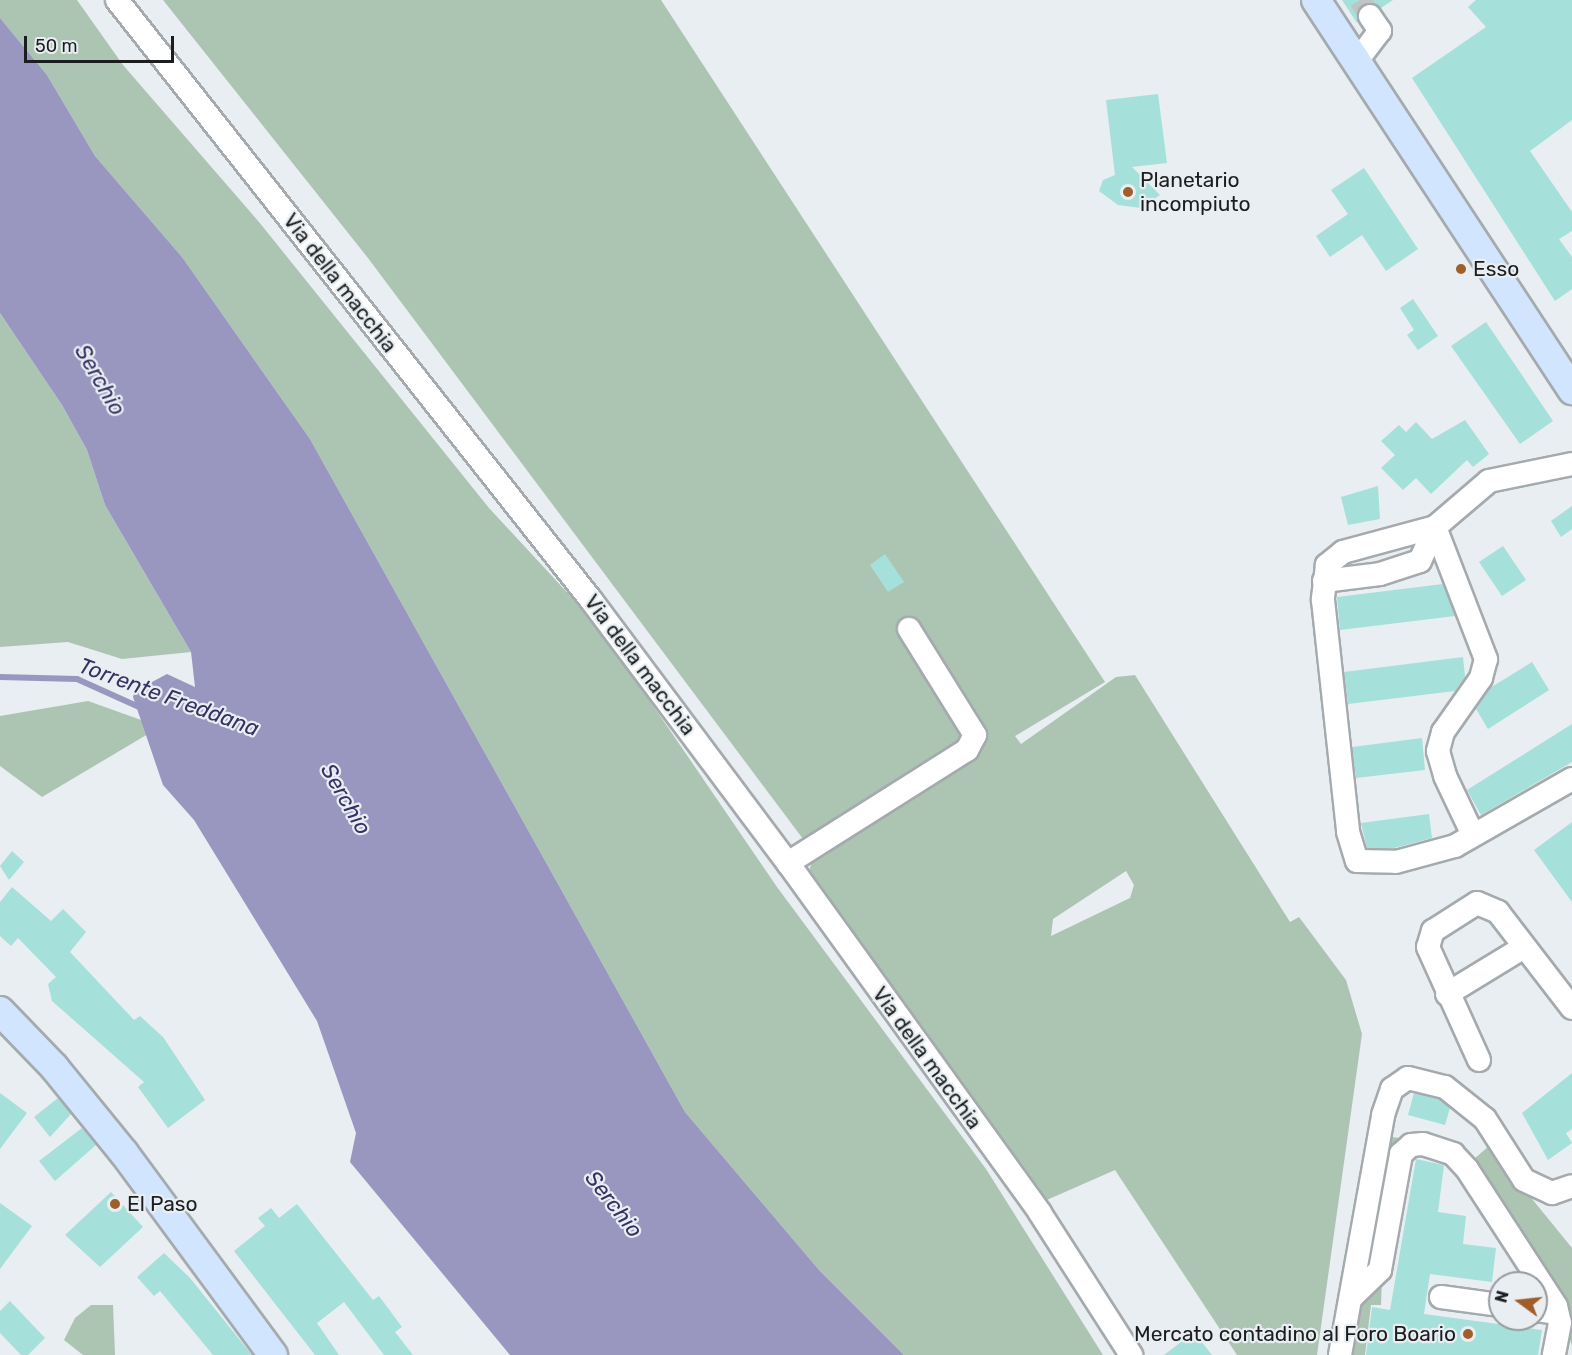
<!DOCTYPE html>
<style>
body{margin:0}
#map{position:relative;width:1572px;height:1355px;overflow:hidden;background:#e8eef1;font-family:Rubik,sans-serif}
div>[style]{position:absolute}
.green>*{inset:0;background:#acc5b3}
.water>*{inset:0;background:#9997bf}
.stream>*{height:6px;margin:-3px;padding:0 3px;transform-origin:3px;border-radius:3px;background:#9997bf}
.building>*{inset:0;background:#a6e0da}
.minor-tunnel>*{height:22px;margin-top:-11px;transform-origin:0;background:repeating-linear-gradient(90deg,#bfc4c7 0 22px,transparent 0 33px)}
.roads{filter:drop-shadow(2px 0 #a4aaad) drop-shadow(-2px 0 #a4aaad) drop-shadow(0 2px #a4aaad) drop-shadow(0 -2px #a4aaad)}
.minor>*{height:22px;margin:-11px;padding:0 11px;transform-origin:11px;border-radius:11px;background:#fff}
.major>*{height:28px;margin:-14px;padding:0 14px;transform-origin:14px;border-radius:14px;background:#d1e5fe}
.dots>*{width:16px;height:16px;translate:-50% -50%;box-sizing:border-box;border:3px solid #e8eef1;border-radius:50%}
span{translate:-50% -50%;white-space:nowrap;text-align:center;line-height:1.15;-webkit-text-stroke:4.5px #e8eef1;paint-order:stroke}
.poi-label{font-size:21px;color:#1b1d1e}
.left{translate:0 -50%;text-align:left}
.right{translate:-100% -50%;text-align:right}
.street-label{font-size:21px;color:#1b1d1e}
.water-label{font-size:22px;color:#383065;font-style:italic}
.north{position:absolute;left:1488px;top:1271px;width:60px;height:60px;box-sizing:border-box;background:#e8eef1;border:2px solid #969a9d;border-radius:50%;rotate:285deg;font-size:16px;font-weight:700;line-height:24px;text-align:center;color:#1b1d1e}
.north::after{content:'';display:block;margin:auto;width:21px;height:27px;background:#a05e2a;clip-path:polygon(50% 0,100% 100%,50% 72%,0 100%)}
.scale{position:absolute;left:24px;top:36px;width:150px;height:27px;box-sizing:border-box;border:3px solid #1b1d1e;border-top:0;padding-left:8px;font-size:18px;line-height:21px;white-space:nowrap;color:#1b1d1e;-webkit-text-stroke:4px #e8eef1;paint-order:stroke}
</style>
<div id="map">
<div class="green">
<div style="clip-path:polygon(0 0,77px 0,123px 65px,259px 222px,489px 508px,600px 628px,777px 887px,986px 1169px,1103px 1355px,904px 1355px,819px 1270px,685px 1112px,310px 439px,182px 257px,95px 156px,47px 75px,0 18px)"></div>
<div style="clip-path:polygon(evenodd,163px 0,661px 0,1105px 682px,1015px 736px,1021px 744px,1116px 677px,1135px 675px,1290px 922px,1299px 917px,1346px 980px,1362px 1034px,1317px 1355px,1237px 1355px,1115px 1170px,1040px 1203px,807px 875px,815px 855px,368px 258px,163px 0,1126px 871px,1134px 885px,1130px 898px,1051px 936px,1053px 919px,1126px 871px)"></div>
<div style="clip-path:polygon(0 313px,62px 405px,87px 450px,105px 505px,191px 652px,122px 659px,68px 642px,0 647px)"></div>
<div style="clip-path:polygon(88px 701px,144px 721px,148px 734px,42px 797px,0 766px,0 716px)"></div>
<div style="clip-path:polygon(1384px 1136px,1407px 1139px,1387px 1148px,1381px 1305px,1371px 1305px,1365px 1355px,1345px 1355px)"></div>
<div style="clip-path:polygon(1489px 1146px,1572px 1248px,1572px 1346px,1565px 1323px,1467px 1165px)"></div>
<div style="clip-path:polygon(91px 1305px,113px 1305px,115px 1355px,83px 1355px,64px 1340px,75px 1318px)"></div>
</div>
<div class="water">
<div style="clip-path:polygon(0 18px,47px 75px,95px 156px,182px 257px,310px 439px,685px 1112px,819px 1270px,904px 1355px,510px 1355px,350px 1162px,356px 1133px,317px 1021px,194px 820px,163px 785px,133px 697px,135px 691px,167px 674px,195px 687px,191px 652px,105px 505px,87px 450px,62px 405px,0 313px)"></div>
</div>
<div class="stream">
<div style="left:0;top:677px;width:77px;rotate:1.5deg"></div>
<div style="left:77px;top:679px;width:76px;rotate:24.2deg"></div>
</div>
<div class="building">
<div style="clip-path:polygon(1342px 0,1393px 0,1381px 8px,1363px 5px,1357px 23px)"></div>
<div style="clip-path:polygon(1476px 0,1572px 0,1572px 120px,1530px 151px,1572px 212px,1572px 231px,1559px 239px,1572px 257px,1572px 289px,1555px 301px,1412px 78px,1486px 27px,1468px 7px)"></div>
<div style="clip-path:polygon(1158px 94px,1167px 163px,1132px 167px,1160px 195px,1141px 208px,1118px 205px,1099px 191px,1103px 180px,1115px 175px,1106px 100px)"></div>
<div style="clip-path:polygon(1364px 168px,1418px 249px,1386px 271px,1362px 235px,1330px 257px,1316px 236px,1348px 214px,1331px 190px)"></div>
<div style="clip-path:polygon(1413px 299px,1438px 336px,1418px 350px,1407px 335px,1414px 330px,1400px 308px)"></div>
<div style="clip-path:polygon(1486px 322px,1553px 421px,1520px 444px,1451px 346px)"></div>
<div style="clip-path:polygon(1465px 420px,1489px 454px,1473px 467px,1467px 460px,1431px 494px,1416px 478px,1403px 490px,1381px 468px,1395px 455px,1381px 441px,1399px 425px,1406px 432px,1416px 422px,1432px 439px)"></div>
<div style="clip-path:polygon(1378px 486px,1380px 519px,1348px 525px,1341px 497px)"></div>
<div style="clip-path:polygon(1572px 506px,1572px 529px,1561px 537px,1551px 521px)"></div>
<div style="clip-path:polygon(1503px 546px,1526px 580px,1502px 596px,1479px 562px)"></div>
<div style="clip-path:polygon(885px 554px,904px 582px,888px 592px,870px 565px)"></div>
<div style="clip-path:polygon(1443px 584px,1455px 616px,1340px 630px,1337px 597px)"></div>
<div style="clip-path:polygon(1463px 657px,1465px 677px,1455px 691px,1348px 704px,1344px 672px)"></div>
<div style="clip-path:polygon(1532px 662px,1549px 690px,1488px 729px,1476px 709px,1490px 688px)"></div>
<div style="clip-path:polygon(1572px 724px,1572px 762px,1481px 815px,1467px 790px)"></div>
<div style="clip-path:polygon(1422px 738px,1425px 770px,1356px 778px,1352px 747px)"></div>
<div style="clip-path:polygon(1429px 814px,1432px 838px,1394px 848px,1367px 848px,1361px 823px)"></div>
<div style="clip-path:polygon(1572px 822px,1572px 902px,1534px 850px)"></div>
<div style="clip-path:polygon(12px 851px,24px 862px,9px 880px,0 866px)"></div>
<div style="clip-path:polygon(12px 887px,51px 921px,63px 909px,86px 932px,70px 952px,134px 1020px,140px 1016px,163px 1037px,205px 1100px,168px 1128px,138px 1087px,144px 1082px,52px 1001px,48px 984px,56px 977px,18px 938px,11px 946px,0 936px,0 902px)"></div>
<div style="clip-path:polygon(1572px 1073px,1572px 1129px,1566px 1133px,1572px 1143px,1548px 1160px,1522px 1113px)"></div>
<div style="clip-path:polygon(0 1093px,27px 1113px,0 1149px)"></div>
<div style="clip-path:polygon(1414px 1093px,1439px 1099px,1450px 1108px,1445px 1125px,1408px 1115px)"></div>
<div style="clip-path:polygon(58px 1098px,71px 1114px,50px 1137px,34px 1117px)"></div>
<div style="clip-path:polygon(82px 1128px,96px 1145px,55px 1181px,39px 1161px)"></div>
<div style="clip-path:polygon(1416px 1159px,1444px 1165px,1438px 1212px,1466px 1216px,1463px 1244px,1496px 1248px,1492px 1282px,1430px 1274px,1424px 1314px,1542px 1330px,1538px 1355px,1366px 1355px,1372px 1307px,1390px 1310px)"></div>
<div style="clip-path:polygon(111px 1192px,143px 1227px,100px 1267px,65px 1235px)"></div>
<div style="clip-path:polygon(0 1203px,32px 1226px,0 1269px)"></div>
<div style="clip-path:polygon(297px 1204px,373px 1300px,379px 1296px,402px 1327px,395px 1332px,413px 1355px,384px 1355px,344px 1302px,317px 1323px,339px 1355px,315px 1355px,234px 1251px,265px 1226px,258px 1218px,271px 1208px,279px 1218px)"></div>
<div style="clip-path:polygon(164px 1253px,190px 1278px,252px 1355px,213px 1355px,160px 1291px,154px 1296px,137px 1277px)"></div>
<div style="clip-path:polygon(10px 1301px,45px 1338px,28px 1355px,21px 1355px,0 1333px,0 1311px)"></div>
<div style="clip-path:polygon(1194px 1332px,1212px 1355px,1164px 1355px)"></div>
</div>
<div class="minor-tunnel">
<div style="left:1360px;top:0;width:19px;rotate:58deg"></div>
</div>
<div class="roads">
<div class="minor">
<div style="left:117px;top:0;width:765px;rotate:51.69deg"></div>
<div style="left:591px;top:600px;width:329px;rotate:53.2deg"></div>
<div style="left:788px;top:863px;width:431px;rotate:54.2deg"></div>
<div style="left:1040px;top:1213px;width:169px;rotate:57.3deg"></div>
<div style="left:1357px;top:61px;width:38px;rotate:-53deg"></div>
<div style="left:1380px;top:31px;width:18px;rotate:-124deg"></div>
<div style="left:1572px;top:464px;width:85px;rotate:168.4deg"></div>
<div style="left:1489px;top:481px;width:71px;rotate:139.6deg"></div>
<div style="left:1435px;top:527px;width:95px;rotate:164.8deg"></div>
<div style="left:1343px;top:552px;width:21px;rotate:141deg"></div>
<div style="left:1327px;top:565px;width:35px;rotate:97deg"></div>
<div style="left:1323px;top:600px;width:233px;rotate:83.8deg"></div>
<div style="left:1348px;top:832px;width:30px;rotate:73deg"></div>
<div style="left:1357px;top:861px;width:39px;rotate:1deg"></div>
<div style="left:1396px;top:862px;width:61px;rotate:-15.2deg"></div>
<div style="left:1455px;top:846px;width:135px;rotate:-29.8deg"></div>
<div style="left:1435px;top:527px;width:142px;rotate:68.9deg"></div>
<div style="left:1486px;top:659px;width:20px;rotate:105deg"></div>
<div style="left:1481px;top:678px;width:66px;rotate:125.1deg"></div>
<div style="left:1443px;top:732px;width:20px;rotate:105deg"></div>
<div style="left:1438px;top:751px;width:26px;rotate:74deg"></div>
<div style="left:1445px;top:776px;width:65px;rotate:64.6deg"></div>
<div style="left:1324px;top:581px;width:56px;rotate:-7.1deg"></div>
<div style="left:1380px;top:574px;width:42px;rotate:-18deg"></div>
<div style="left:1420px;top:561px;width:37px;rotate:-66deg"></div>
<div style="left:788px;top:863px;width:212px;rotate:-32.3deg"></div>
<div style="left:967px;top:750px;width:17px;rotate:-62deg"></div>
<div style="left:975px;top:735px;width:125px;rotate:-121.9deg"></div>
<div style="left:1447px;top:994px;width:90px;rotate:-31.4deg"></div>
<div style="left:1479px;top:1060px;width:124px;rotate:-114.3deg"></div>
<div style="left:1428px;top:947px;width:17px;rotate:-73deg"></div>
<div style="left:1433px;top:931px;width:52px;rotate:-32.5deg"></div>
<div style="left:1477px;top:903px;width:23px;rotate:23deg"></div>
<div style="left:1498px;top:912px;width:121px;rotate:52.4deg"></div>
<div style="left:1352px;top:1297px;width:39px;rotate:-44deg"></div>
<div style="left:1380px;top:1270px;width:118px;rotate:-79.7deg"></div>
<div style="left:1401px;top:1154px;width:13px;rotate:-42deg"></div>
<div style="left:1411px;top:1145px;width:12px;rotate:-5deg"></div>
<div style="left:1423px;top:1144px;width:32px;rotate:18deg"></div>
<div style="left:1453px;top:1154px;width:21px;rotate:47deg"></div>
<div style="left:1467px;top:1169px;width:163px;rotate:57deg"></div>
<div style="left:1556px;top:1306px;width:17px;rotate:77deg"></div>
<div style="left:1560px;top:1323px;width:33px;rotate:101deg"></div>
<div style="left:1441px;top:1297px;width:60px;rotate:7.7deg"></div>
<div style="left:1536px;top:1310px;width:21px;rotate:8deg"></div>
<div style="left:1340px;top:1355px;width:244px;rotate:-79.8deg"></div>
<div style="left:1383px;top:1115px;width:28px;rotate:-71deg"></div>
<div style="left:1392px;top:1089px;width:19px;rotate:-35deg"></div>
<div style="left:1408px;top:1078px;width:38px;rotate:14deg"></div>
<div style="left:1445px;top:1087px;width:51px;rotate:38.7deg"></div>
<div style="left:1485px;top:1119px;width:72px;rotate:57.4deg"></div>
<div style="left:1524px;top:1180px;width:31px;rotate:25deg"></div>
<div style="left:1552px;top:1193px;width:21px;rotate:-19deg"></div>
</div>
<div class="major">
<div style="left:1316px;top:0;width:467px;rotate:56.7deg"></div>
<div style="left:0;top:1011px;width:78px;rotate:46deg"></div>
<div style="left:54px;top:1067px;width:111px;rotate:50.9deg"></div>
<div style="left:124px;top:1153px;width:251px;rotate:53.6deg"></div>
</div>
</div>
<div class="dots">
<div style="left:1128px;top:192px;background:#a05e2a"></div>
<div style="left:1461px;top:269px;background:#a05e2a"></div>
<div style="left:115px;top:1204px;background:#a05e2a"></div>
<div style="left:1468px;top:1334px;background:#a05e2a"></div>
</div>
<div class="poi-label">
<span class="left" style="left:1140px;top:192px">Planetario<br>incompiuto</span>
<span class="left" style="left:1473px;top:269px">Esso</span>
<span class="left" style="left:127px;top:1204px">El Paso</span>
<span class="right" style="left:1456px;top:1334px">Mercato contadino al Foro Boario</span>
</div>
<div class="street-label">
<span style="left:340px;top:283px;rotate:52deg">Via della macchia</span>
<span style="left:640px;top:665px;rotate:53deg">Via della macchia</span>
<span style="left:927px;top:1058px;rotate:54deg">Via della macchia</span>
</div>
<div class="water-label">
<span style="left:100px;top:380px;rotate:60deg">Serchio</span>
<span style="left:169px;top:697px;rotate:20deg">Torrente Freddana</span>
<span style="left:346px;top:799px;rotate:60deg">Serchio</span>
<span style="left:614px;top:1204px;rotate:52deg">Serchio</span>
</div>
<div class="north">N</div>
<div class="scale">50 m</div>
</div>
